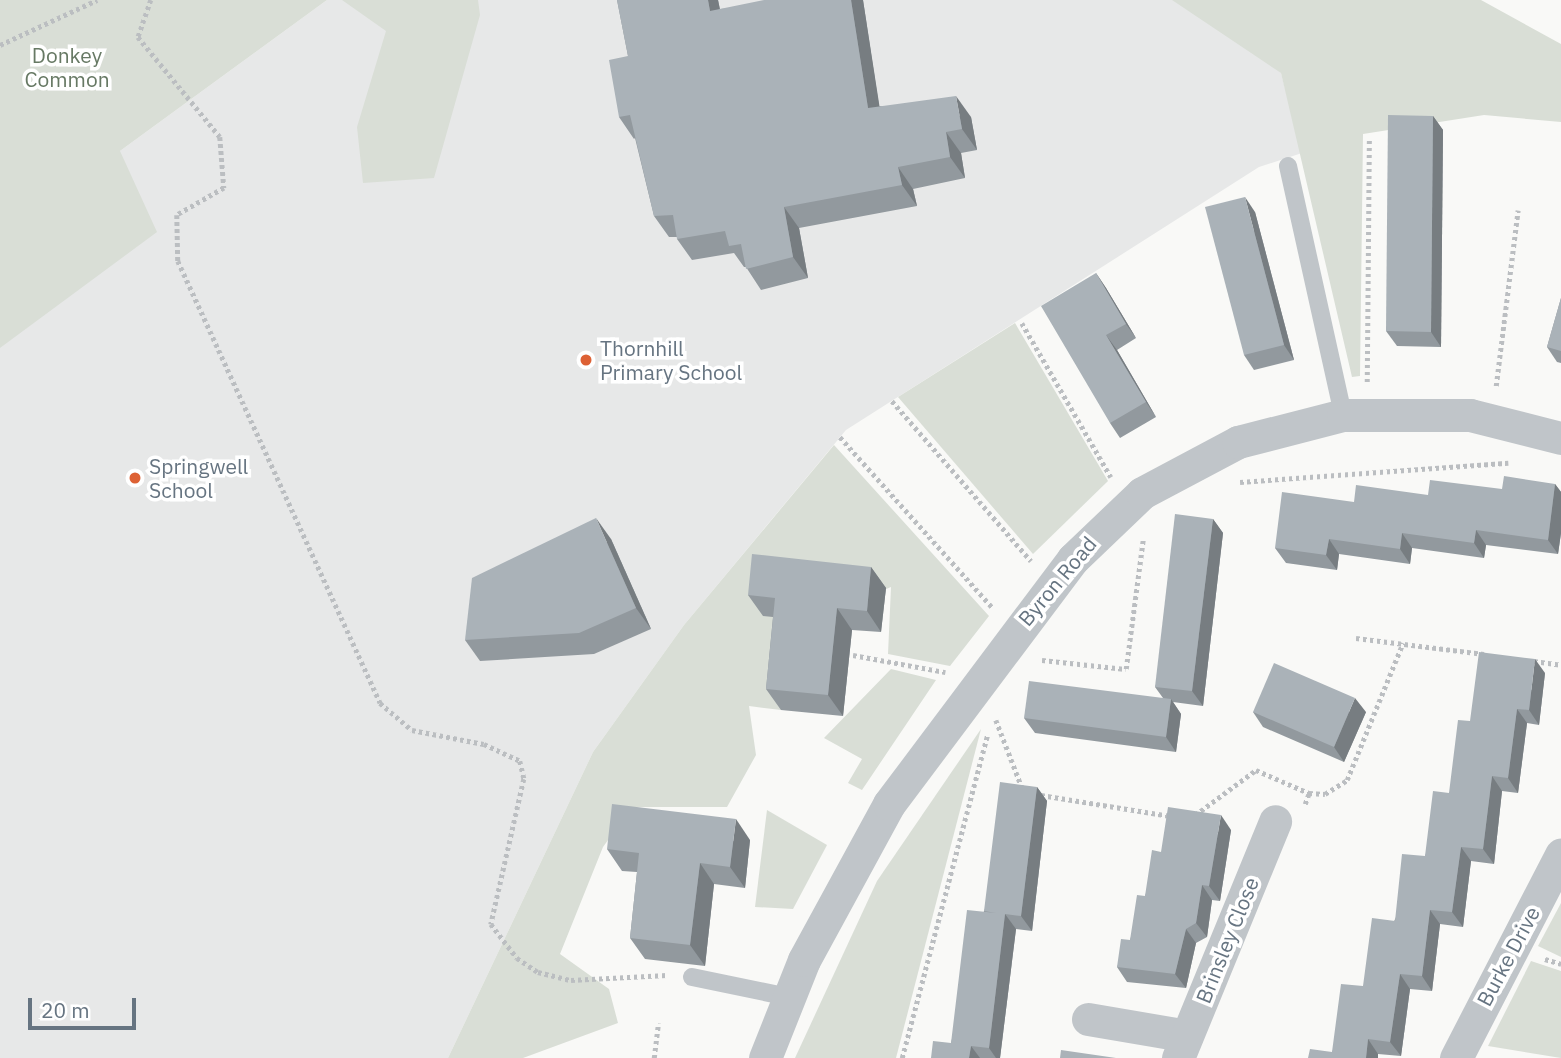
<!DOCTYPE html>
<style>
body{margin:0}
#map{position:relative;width:1561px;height:1058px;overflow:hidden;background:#f9f9f7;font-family:"IBM Plex Sans",sans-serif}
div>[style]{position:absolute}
.built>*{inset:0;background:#e7e8e8}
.green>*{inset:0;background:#d9ded6}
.path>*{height:4.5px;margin-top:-2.25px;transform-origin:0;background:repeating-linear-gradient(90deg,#bbbec1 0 3.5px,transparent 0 7px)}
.service>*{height:18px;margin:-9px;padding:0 9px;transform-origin:9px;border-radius:9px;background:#c0c5c9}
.minor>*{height:33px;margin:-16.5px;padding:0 16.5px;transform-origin:16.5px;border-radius:16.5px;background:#c0c5c9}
.wall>*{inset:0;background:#92999e}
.shaded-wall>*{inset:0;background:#777d81}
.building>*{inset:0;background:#aab2b8}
.dots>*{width:19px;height:19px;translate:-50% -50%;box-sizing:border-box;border:4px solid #fff;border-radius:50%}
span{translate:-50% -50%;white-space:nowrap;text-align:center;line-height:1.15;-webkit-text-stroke:7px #fff;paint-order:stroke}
.park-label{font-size:21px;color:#677964}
.poi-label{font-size:21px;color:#667481}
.left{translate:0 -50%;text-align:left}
.street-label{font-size:21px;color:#667481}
.scale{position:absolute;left:28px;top:998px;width:108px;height:32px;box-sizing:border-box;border:4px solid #667481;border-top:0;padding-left:9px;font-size:21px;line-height:24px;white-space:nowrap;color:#667481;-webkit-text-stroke:5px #fff;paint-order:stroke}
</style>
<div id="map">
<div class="built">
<div style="clip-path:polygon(327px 0,1230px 0,1281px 73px,1302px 153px,1259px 167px,846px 430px,684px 625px,593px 752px,448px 1058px,0 1058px,0 211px,120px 151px)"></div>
</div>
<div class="green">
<div style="clip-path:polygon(0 0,327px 0,120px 151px,157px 232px,0 348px)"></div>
<div style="clip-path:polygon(342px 0,478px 0,480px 15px,434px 178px,363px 183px,357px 127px,386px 31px)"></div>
<div style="clip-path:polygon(1172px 0,1481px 0,1561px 44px,1561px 122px,1484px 115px,1363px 134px,1360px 376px,1352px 377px,1281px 73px)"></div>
<div style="clip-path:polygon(1015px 323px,1108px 481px,1033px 554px,898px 397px)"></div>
<div style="clip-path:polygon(834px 445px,989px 616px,950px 666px,888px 654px,891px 587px,811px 621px,788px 644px,781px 710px,749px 706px,756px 755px,727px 807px,632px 807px,603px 847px,560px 954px,609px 989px,618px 1023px,523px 1058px,448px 1058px,593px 752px,684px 625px)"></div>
<div style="clip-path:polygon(891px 669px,936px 680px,862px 790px,848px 783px,862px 759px,824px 738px)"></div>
<div style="clip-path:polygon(981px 729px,896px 1058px,795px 1058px,877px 881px)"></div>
<div style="clip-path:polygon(767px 810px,827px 845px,793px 909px,755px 907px)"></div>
<div style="clip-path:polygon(1561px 903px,1561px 957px,1538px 946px)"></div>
<div style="clip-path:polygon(1531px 961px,1561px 971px,1561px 1058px,1488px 1046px)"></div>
</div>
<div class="path">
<div style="left:151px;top:0;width:39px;rotate:109deg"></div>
<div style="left:138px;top:37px;width:129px;rotate:50.6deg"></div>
<div style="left:220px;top:137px;width:51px;rotate:85.5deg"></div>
<div style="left:224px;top:188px;width:54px;rotate:150.1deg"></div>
<div style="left:177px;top:215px;width:46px;rotate:88.8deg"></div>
<div style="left:178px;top:261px;width:486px;rotate:65.4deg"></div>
<div style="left:380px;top:703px;width:42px;rotate:40.2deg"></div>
<div style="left:412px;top:730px;width:73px;rotate:11deg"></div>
<div style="left:484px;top:744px;width:40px;rotate:25deg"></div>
<div style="left:520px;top:761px;width:18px;rotate:77deg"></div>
<div style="left:524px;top:779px;width:149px;rotate:102.8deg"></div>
<div style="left:491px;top:924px;width:43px;rotate:52.6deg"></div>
<div style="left:517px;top:958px;width:25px;rotate:34deg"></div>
<div style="left:538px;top:972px;width:34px;rotate:14deg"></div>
<div style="left:571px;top:980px;width:96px;rotate:-3deg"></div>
<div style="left:0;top:45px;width:107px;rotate:-24.9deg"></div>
<div style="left:1022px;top:323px;width:178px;rotate:60deg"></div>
<div style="left:1367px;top:382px;width:245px;rotate:-89.5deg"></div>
<div style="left:1496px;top:386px;width:177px;rotate:-82.9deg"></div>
<div style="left:892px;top:401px;width:212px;rotate:49deg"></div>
<div style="left:840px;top:437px;width:229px;rotate:48.2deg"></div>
<div style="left:1240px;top:482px;width:269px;rotate:-4.1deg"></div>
<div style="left:1356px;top:638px;width:129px;rotate:7.1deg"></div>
<div style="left:853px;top:655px;width:94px;rotate:10.5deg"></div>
<div style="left:1042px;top:660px;width:84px;rotate:6.1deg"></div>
<div style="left:1126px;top:669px;width:130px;rotate:-82.5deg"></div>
<div style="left:1534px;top:661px;width:27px;rotate:8deg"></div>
<div style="left:996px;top:720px;width:75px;rotate:68.9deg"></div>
<div style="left:1041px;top:795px;width:131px;rotate:9.2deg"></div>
<div style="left:1305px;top:804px;width:12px;rotate:-70deg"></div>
<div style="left:1309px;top:793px;width:16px;rotate:4deg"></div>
<div style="left:1325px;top:794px;width:26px;rotate:-32deg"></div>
<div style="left:1347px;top:780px;width:148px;rotate:-67.8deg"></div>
<div style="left:1195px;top:815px;width:76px;rotate:-36.4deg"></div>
<div style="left:1256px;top:770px;width:58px;rotate:23.5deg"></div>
<div style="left:1545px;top:959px;width:17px;rotate:17deg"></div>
<div style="left:654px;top:1058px;width:35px;rotate:-83deg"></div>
<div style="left:902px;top:1058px;width:333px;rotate:-75.2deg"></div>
</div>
<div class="service">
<div style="left:1288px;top:166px;width:255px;rotate:77.5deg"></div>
<div style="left:692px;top:977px;width:99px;rotate:11.7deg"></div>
</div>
<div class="minor">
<div style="left:1088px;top:1019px;width:100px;rotate:9.7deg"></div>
<div style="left:765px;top:1058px;width:105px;rotate:-68.3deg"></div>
<div style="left:804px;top:960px;width:178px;rotate:-61.4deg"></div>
<div style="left:889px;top:804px;width:306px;rotate:-53.1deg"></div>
<div style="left:1073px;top:559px;width:95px;rotate:-43.7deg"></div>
<div style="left:1142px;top:493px;width:109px;rotate:-28deg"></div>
<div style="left:1238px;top:442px;width:108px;rotate:-14.4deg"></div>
<div style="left:1343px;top:415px;width:127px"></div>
<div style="left:1470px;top:415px;width:94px;rotate:14.2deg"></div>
<div style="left:1178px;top:1058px;width:256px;rotate:-67.7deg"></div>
<div style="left:1456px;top:1058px;width:229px;rotate:-62.7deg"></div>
</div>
<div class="wall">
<div style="clip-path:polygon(617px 0,718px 0,720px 9px,863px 0,879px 106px,971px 117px,977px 150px,961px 153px,965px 178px,913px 189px,917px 206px,799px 228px,808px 278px,761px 290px,746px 267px,744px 267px,734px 253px,692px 260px,677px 239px,677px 237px,669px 237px,654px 216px,635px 138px,634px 139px,619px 117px,628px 56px)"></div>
<div style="clip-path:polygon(1433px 116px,1443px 130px,1441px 347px,1397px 346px,1386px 331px)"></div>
<div style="clip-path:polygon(1255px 212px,1294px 360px,1254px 370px,1244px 355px)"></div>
<div style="clip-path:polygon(1096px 273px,1106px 288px,1136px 338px,1117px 350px,1156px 417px,1120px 438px,1110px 423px)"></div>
<div style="clip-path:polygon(1561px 298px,1561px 363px,1557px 362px,1547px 347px)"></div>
<div style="clip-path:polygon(1555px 484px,1561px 492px,1561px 533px,1558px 554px,1486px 545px,1484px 558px,1412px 548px,1410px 564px,1339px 554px,1337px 570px,1286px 563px,1275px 548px,1354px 502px,1502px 489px)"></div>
<div style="clip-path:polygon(1213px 519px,1223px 533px,1203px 706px,1173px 702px,1181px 714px,1176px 752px,1035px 733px,1024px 718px,1163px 698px,1155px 687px)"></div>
<div style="clip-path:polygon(611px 539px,651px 629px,594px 654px,480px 661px,465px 640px)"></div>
<div style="clip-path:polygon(871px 567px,886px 588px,881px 632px,852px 630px,843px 716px,781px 710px,766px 689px,773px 617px,763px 616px,748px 595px)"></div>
<div style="clip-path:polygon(1545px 673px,1539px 725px,1527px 723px,1518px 793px,1502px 791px,1494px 864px,1471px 861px,1463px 927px,1440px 924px,1432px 991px,1410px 989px,1401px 1056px,1378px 1054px,1378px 1058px,1308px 1058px,1332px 1052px,1425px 856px,1449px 793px)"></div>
<div style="clip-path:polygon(1253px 712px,1366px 712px,1344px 762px,1263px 727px)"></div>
<div style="clip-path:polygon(1037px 787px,1047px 801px,1032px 931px,1016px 929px,1000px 1058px,931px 1058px,951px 1043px,984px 911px)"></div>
<div style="clip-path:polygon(1231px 830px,1220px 901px,1212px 900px,1207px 937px,1196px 943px,1186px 988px,1127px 982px,1117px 967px,1130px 940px,1145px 896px,1161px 852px)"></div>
<div style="clip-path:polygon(750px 840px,745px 888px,714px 884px,705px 966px,645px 959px,630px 938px,637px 872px,622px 871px,607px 849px)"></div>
</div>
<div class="shaded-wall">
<div style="clip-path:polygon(708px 0,718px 0,724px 32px,710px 11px)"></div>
<div style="clip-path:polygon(851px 0,863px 0,883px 129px,868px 108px)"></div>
<div style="clip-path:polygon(956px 96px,971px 117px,977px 150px,962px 129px)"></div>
<div style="clip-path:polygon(1433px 116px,1443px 130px,1441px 347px,1431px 332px)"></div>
<div style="clip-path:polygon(946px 132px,961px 153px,965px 178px,950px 157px)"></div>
<div style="clip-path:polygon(898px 167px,913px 189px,917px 206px,902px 185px)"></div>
<div style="clip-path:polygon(1245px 197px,1255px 212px,1294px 360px,1284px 345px)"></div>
<div style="clip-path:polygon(784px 207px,799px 228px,808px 278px,793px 257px)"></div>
<div style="clip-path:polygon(1096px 273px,1106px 288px,1136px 338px,1126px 324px)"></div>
<div style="clip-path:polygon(1106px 335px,1117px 350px,1156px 417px,1146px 402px)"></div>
<div style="clip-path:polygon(1555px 484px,1561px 492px,1561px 533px,1558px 554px,1548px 540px)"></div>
<div style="clip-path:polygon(596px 518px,611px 539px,651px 629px,636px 608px)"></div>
<div style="clip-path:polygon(1213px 519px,1223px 533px,1203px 706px,1192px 691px)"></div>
<div style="clip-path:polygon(1476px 530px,1486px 545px,1484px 558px,1474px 543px)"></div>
<div style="clip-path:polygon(1402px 533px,1412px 548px,1410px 564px,1400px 549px)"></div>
<div style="clip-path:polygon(1329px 539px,1339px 554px,1337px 570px,1326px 555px)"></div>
<div style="clip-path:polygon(871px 567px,886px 588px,881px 632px,867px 611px)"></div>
<div style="clip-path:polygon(837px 608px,852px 630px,843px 716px,828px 695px)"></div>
<div style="clip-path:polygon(1535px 659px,1545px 673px,1539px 725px,1529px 710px)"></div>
<div style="clip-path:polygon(1355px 698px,1366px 712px,1344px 762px,1334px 747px)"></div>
<div style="clip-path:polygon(1171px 699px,1181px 714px,1176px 752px,1166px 737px)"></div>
<div style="clip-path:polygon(1517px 709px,1527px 723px,1518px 793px,1508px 778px)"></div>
<div style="clip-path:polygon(1492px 776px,1502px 791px,1494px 864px,1483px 849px)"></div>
<div style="clip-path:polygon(1037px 787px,1047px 801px,1032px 931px,1021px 916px)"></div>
<div style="clip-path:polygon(1221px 815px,1231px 830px,1220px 901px,1209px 886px)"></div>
<div style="clip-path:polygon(736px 819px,750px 840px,745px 888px,730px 867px)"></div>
<div style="clip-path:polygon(1461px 847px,1471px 861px,1463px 927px,1452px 912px)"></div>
<div style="clip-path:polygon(700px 863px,714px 884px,705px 966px,690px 945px)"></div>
<div style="clip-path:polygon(1202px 885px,1212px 900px,1207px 937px,1196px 923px)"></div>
<div style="clip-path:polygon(1430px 910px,1440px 924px,1432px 991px,1422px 976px)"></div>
<div style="clip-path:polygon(1005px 914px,1016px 929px,1000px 1058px,996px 1058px,989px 1048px)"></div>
<div style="clip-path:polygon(1186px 929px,1196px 943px,1186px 988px,1175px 974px)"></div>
<div style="clip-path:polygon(1400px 974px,1410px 989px,1401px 1056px,1390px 1042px)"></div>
<div style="clip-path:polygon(1368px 1039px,1378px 1054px,1378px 1058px,1366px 1058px)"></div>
<div style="clip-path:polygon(971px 1046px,980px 1058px,969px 1058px)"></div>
</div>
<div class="building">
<div style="clip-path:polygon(617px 0,708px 0,710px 11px,764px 0,851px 0,868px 108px,956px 96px,962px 129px,946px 132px,950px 157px,898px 167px,902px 185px,784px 207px,793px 257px,746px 269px,741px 244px,729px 246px,725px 231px,677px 239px,673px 215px,654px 216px,630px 115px,619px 117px,609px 60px,628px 56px)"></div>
<div style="clip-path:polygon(1388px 115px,1433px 116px,1431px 332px,1386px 331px)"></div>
<div style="clip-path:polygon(1245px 197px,1284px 345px,1244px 355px,1205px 207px)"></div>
<div style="clip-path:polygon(1096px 273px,1126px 324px,1106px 335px,1146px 402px,1110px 423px,1041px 306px)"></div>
<div style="clip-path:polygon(1561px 298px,1561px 351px,1547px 347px)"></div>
<div style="clip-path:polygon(1504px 476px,1555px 484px,1548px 540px,1476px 530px,1474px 543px,1402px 533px,1400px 549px,1329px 539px,1326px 555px,1275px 548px,1282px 492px,1354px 502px,1356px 485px,1428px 495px,1430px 480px,1502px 489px)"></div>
<div style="clip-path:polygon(1175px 514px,1213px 519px,1192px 691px,1155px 687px)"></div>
<div style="clip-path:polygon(596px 518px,636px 608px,579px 633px,465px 640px,472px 578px)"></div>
<div style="clip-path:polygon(752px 554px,871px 567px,867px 611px,837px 608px,828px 695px,766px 689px,775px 598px,748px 595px)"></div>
<div style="clip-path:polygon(1479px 652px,1535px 659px,1529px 710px,1517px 709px,1508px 778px,1492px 776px,1483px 849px,1461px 847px,1452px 912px,1430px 910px,1422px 976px,1400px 974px,1390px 1042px,1368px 1039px,1366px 1058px,1308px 1058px,1310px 1049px,1332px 1052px,1341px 984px,1363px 986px,1372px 918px,1395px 921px,1402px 854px,1425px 856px,1433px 791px,1449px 793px,1458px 720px,1470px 721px)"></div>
<div style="clip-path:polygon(1274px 663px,1355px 698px,1334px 747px,1253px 712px)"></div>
<div style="clip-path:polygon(1029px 681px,1171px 699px,1166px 737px,1024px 718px)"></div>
<div style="clip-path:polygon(1000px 782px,1037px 787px,1021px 916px,1005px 914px,989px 1048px,971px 1046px,969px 1058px,931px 1058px,933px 1041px,951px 1043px,967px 910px,996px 913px,984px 911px)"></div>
<div style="clip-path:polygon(612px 804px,736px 819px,730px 867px,700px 863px,690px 945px,630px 938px,639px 853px,607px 849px)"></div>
<div style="clip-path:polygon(1168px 807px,1221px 815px,1209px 886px,1202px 885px,1196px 923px,1186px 929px,1175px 974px,1117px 967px,1121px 939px,1130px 940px,1137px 895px,1145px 896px,1152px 850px,1161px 852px)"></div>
<div style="clip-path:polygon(1061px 1050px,1116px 1058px,1060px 1058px)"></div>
</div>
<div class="dots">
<div style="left:586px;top:360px;background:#dd6134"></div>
<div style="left:135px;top:478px;background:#dd6134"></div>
</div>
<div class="park-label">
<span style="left:67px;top:67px">Donkey<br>Common</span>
</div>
<div class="poi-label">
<span class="left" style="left:600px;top:360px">Thornhill<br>Primary School</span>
<span class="left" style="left:149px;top:478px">Springwell<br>School</span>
</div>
<div class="street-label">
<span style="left:1057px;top:581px;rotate:-50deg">Byron Road</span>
<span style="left:1227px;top:940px;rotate:-68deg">Brinsley Close</span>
<span style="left:1508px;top:956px;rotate:-62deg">Burke Drive</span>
</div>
<div class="scale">20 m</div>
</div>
